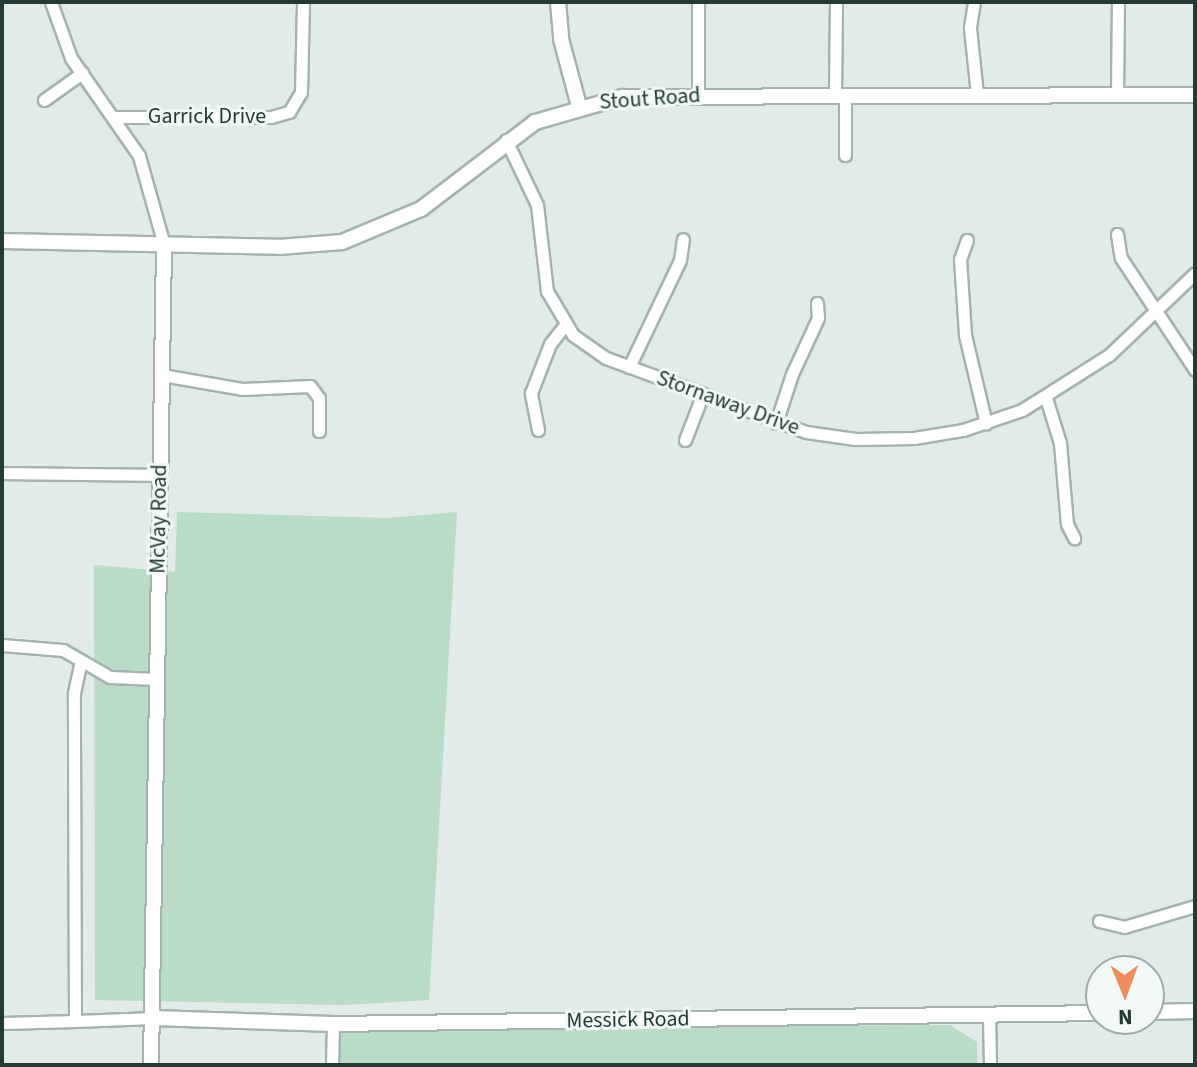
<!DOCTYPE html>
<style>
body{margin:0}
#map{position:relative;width:1197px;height:1067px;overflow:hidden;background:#e1ebe7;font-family:"Source Sans 3",sans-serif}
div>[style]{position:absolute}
.green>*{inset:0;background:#badcc6}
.roads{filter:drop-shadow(2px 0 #a4b3af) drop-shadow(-2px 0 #a4b3af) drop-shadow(0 2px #a4b3af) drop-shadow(0 -2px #a4b3af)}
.minor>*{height:11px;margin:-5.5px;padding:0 5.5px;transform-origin:5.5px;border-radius:5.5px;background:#fff}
.tertiary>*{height:14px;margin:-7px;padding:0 7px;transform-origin:7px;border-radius:7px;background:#fff}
span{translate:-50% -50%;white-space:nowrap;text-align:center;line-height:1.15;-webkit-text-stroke:6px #f1f8f5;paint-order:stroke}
.street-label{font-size:22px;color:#223b37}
.frame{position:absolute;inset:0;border:4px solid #223b37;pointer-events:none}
.north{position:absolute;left:1085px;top:955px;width:80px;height:80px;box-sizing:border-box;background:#f1f8f5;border:2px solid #9eaca9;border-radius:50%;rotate:179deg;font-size:22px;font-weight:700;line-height:32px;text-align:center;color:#223b37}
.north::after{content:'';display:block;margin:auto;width:28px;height:36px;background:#ef8c5b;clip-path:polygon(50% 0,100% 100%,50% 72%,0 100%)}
</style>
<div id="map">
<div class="green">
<div style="clip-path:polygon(177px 512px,387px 518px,457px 512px,429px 1000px,345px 1005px,95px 1000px,94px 565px,175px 572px)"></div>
<div style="clip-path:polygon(950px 1025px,977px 1042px,977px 1065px,338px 1065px,339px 1036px,347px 1028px)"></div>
</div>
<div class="roads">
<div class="minor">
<div style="left:51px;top:2px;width:59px;rotate:70.3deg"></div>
<div style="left:71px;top:58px;width:119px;rotate:55.2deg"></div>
<div style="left:139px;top:156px;width:92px;rotate:74.3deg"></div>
<div style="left:698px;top:2px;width:93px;rotate:90deg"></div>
<div style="left:974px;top:2px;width:26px;rotate:99deg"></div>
<div style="left:970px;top:28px;width:67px;rotate:84deg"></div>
<div style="left:835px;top:95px;width:93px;rotate:-89.4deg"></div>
<div style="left:1117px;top:95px;width:93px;rotate:-89.4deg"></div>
<div style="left:44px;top:100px;width:47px;rotate:-35.4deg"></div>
<div style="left:116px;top:117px;width:155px"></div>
<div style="left:271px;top:117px;width:19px;rotate:-16deg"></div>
<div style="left:289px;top:112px;width:23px;rotate:-59deg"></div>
<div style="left:301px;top:92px;width:90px;rotate:-88.7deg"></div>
<div style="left:506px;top:140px;width:72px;rotate:64.5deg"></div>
<div style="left:537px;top:205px;width:87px;rotate:83.4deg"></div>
<div style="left:547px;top:291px;width:51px;rotate:59.4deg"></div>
<div style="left:573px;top:335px;width:40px;rotate:34.9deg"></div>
<div style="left:606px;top:358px;width:213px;rotate:20.3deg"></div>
<div style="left:806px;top:432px;width:50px;rotate:8deg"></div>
<div style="left:856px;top:439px;width:58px;rotate:-1deg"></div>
<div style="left:914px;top:438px;width:50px;rotate:-9.3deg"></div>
<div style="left:963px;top:430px;width:62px;rotate:-18.7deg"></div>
<div style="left:1022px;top:410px;width:103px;rotate:-32.3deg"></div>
<div style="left:1109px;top:355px;width:119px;rotate:-43.6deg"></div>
<div style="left:845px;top:155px;width:60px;rotate:-90deg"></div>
<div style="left:1117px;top:234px;width:24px;rotate:81deg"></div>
<div style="left:1121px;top:258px;width:134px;rotate:56.5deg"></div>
<div style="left:967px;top:240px;width:20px;rotate:110deg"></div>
<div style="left:960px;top:259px;width:76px;rotate:86.2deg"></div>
<div style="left:965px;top:335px;width:91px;rotate:76.7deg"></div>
<div style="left:629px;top:367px;width:119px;rotate:-64.5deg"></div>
<div style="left:680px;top:260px;width:21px;rotate:-82deg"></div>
<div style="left:162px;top:375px;width:81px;rotate:9.9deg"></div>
<div style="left:242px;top:389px;width:68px;rotate:-2.5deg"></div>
<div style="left:310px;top:386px;width:15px;rotate:53deg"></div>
<div style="left:319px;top:398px;width:33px;rotate:90deg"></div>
<div style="left:1046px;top:398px;width:47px;rotate:72.7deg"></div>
<div style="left:1060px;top:443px;width:81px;rotate:85.1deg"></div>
<div style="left:1067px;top:524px;width:16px;rotate:63deg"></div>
<div style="left:776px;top:423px;width:52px;rotate:-71.9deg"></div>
<div style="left:792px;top:374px;width:62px;rotate:-65.1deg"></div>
<div style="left:818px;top:318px;width:15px;rotate:-94deg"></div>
<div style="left:538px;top:430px;width:38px;rotate:-101deg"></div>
<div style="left:531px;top:393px;width:53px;rotate:-68.8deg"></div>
<div style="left:550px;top:344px;width:24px;rotate:-52deg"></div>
<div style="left:685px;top:440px;width:47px;rotate:-68.9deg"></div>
<div style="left:2px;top:473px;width:158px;rotate:0.7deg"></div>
<div style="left:2px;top:645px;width:61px;rotate:4.7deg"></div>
<div style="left:63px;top:650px;width:54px;rotate:29.9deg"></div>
<div style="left:110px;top:677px;width:47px;rotate:2.4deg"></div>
<div style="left:1099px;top:921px;width:26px;rotate:13deg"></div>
<div style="left:1124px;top:927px;width:74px;rotate:-16.5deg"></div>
<div style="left:989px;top:1016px;width:49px;rotate:88.8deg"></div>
<div style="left:75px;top:1021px;width:79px;rotate:-2.2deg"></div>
<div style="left:2px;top:1023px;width:73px;rotate:-1.6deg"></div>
<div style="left:75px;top:1021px;width:328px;rotate:-90.2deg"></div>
<div style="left:74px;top:693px;width:30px;rotate:-78deg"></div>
<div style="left:332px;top:1065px;width:41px;rotate:-88.6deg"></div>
</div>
<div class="tertiary">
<div style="left:558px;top:2px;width:37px;rotate:85deg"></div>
<div style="left:561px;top:39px;width:69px;rotate:75deg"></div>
<div style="left:2px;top:241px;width:277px;rotate:1.2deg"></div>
<div style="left:279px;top:247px;width:63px;rotate:-4.5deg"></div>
<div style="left:342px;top:242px;width:86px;rotate:-22.7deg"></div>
<div style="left:421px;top:209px;width:143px;rotate:-37.3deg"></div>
<div style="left:535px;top:122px;width:91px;rotate:-16deg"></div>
<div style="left:622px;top:97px;width:573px;rotate:-0.2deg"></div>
<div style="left:1149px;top:1012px;width:46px;rotate:-1.2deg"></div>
<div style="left:154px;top:1018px;width:179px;rotate:1.9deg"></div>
<div style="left:333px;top:1024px;width:768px;rotate:-0.82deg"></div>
<div style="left:151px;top:1065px;width:820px;rotate:-89.09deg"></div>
</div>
</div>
<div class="street-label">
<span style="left:650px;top:99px;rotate:-4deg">Stout Road</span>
<span style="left:207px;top:117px">Garrick Drive</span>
<span style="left:728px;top:403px;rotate:20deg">Stornaway Drive</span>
<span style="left:159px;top:519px;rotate:-89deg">McVay Road</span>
<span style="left:628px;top:1020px;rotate:-1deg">Messick Road</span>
</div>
<div class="frame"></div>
<div class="north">N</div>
</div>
